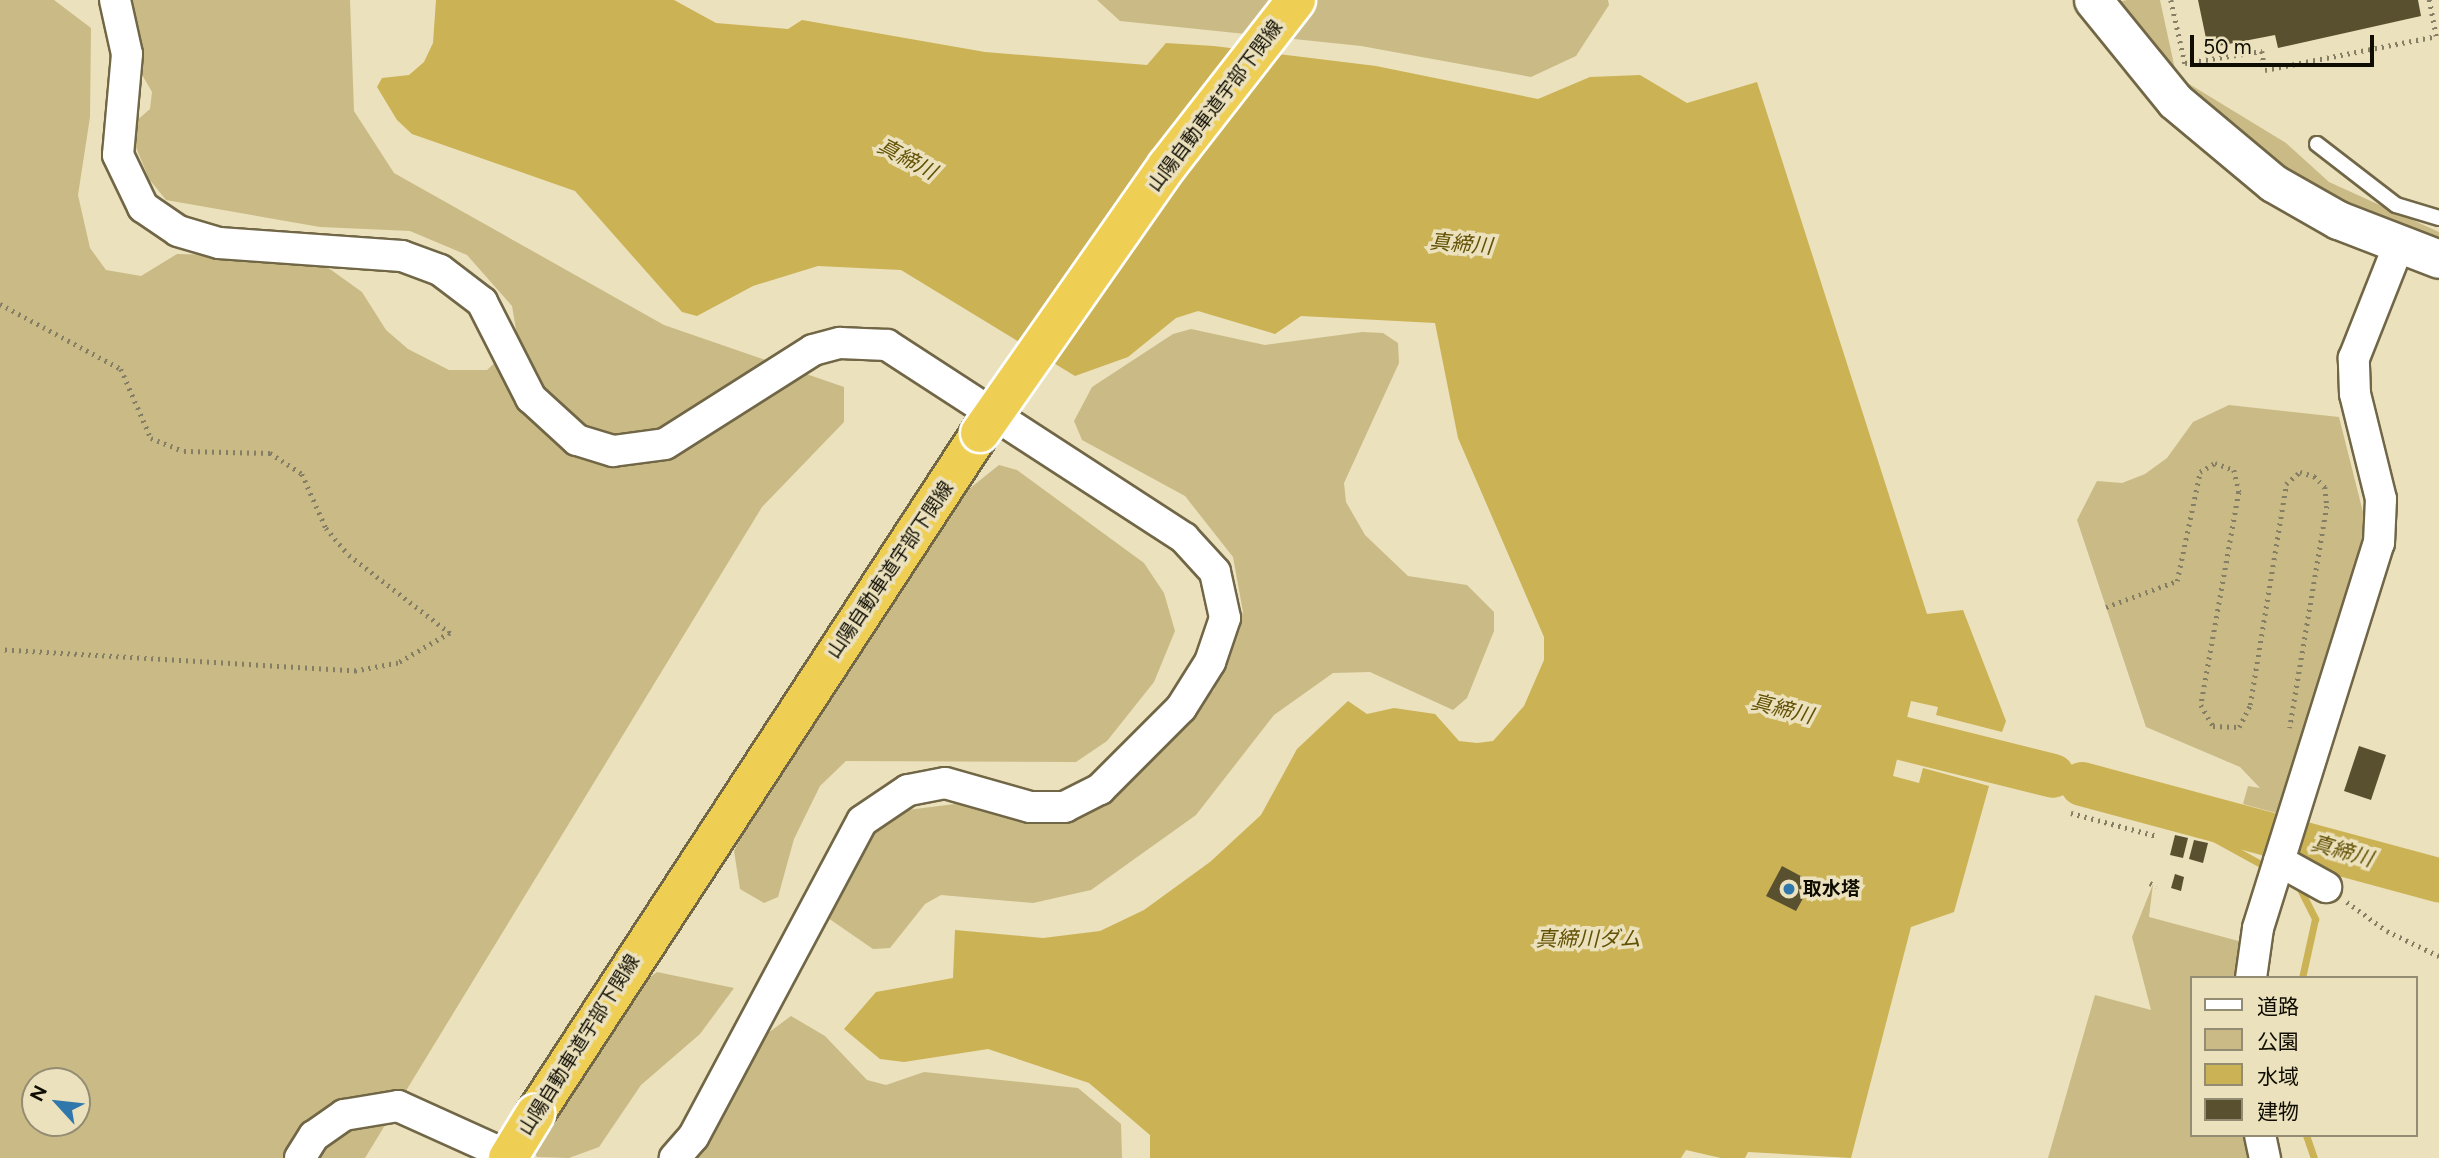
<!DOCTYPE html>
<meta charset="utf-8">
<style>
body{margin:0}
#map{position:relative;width:2439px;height:1158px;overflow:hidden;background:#ebe1bc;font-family:Figtree,"Noto Sans JP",sans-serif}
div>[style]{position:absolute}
.green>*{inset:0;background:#cabb86}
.water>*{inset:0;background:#cbb255}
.stream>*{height:7px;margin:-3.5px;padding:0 3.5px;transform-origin:3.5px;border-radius:3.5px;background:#cbb255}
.river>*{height:44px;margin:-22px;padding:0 22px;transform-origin:22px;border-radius:22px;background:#cbb255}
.building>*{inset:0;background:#595030}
.path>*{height:4.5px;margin-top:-2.25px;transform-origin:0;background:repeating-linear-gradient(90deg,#847e65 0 2px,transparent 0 7px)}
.roads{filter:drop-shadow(2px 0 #716747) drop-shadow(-2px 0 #716747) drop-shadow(0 2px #716747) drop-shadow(0 -2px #716747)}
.service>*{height:14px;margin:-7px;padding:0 7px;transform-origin:7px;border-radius:7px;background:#fff}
.minor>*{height:30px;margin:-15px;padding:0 15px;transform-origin:15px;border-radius:15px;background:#fff}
.tertiary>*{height:37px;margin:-18.5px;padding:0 18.5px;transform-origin:18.5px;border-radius:18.5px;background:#fff}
.motorway>*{height:38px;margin:-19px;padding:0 19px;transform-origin:19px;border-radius:19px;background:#efce54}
.bridges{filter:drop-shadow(2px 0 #fff) drop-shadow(-2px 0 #fff) drop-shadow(0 2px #fff) drop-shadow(0 -2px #fff)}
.motorway-bridge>*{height:38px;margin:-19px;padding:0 19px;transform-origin:19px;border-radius:19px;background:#efce54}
.dots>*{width:19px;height:19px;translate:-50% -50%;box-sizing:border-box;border:4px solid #ebe1bc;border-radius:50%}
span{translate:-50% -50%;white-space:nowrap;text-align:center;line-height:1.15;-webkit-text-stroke:7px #ebe1bc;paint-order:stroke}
.street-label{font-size:19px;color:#0f0c02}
.poi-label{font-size:19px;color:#0f0c02;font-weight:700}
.left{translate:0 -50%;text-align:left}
.water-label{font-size:21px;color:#635105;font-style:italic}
.legend{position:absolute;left:2190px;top:976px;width:228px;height:161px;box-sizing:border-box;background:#ebe1bc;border:2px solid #938c72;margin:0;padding:9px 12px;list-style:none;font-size:21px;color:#0f0c02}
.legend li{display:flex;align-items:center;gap:14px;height:35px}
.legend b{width:35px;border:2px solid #938c72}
.north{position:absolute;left:21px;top:1067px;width:70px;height:70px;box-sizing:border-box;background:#ebe1bc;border:2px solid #938c72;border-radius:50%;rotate:297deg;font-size:19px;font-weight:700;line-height:28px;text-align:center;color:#0f0c02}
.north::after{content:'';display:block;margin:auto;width:24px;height:32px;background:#3077ac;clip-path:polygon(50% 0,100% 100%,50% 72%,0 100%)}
.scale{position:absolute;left:2190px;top:35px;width:184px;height:32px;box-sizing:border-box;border:4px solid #0f0c02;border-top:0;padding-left:9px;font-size:21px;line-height:24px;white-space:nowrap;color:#0f0c02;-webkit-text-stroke:5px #ebe1bc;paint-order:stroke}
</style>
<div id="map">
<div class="green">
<div style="clip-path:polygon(evenodd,0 0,54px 0,91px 28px,90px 117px,78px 195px,90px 248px,106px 270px,141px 276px,177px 254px,313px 257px,362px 292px,386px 330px,408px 349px,449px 370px,487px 370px,518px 341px,512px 306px,467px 255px,410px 231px,320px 227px,166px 200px,149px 179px,128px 128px,150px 109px,152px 92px,137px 66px,133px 0,350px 0,354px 111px,394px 173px,664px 325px,844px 387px,844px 422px,762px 507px,365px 1158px,0 1158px,0 0,35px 1081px,77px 1081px,77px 1123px,35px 1123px,35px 1081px)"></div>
<div style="clip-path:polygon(1097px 0,1608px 0,1609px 5px,1576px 56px,1531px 77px,1361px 46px,1120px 21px)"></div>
<div style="clip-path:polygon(2127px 0,2160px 0,2176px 74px,2109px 4px)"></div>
<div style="clip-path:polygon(2181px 79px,2286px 143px,2329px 182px,2439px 232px,2439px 254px,2325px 208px,2191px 102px)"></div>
<div style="clip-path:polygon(1191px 329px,1265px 345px,1362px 332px,1383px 333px,1398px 343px,1399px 363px,1344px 483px,1346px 502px,1365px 535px,1408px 576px,1467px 585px,1494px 612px,1494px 631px,1467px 698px,1453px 710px,1370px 672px,1333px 673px,1274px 715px,1196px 815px,1091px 890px,1033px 903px,941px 895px,925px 904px,890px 948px,873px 949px,828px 918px,830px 900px,869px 836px,899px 811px,955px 804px,1051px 819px,1147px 759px,1214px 690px,1243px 612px,1233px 557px,1185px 496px,1082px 440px,1074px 421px,1092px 387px,1173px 334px)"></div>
<div style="clip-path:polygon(2229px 405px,2339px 417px,2366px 524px,2283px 815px,2243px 804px,2248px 786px,2260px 788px,2240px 767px,2146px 727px,2077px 520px,2097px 481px,2122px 483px,2145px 474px,2167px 458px,2193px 422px)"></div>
<div style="clip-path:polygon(999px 465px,1017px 470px,1144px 563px,1164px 593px,1175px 631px,1154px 682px,1107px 741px,1076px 762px,846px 761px,820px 786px,794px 839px,778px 897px,764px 903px,740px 889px,734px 851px,743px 833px,969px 489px)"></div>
<div style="clip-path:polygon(2153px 884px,2149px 917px,2246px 943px,2240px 978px,2192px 978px,2192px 1135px,2249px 1135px,2252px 1158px,2048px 1158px,2095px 995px,2151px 1010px,2132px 937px)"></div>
<div style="clip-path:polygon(657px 972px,734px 988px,700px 1034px,641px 1085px,599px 1147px,569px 1158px,537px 1157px,534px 1152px,646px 980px)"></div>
<div style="clip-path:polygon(791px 1016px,825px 1036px,867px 1080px,886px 1085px,924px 1072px,1078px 1088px,1121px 1124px,1122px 1158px,689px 1158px,760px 1039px)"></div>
</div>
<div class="water">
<div style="clip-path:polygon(436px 0,674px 0,716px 23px,788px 29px,802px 20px,985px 52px,1147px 65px,1166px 43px,1214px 46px,1376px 66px,1538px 99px,1590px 77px,1640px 75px,1687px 103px,1757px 82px,1927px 614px,1963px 610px,2006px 721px,2002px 732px,1936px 715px,1938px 707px,1911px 701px,1893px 776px,1919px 783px,1923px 768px,1989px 786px,1954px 912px,1911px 927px,1851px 1158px,1748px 1152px,1745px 1158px,1721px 1158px,1686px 1150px,1681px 1158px,1150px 1158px,1150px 1135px,1089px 1083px,988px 1049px,904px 1062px,880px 1059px,844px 1029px,876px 992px,953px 978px,955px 930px,1043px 938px,1100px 931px,1144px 910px,1210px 862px,1261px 815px,1297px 749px,1348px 701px,1367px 714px,1394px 708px,1435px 714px,1459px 741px,1477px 743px,1493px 741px,1524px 706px,1544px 660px,1544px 637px,1458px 438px,1435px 323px,1301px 316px,1275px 334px,1198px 311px,1176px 318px,1128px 357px,1075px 376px,901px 270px,818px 266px,753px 286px,697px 316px,682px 312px,575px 191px,412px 134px,397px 120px,377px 87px,382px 78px,409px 75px,424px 62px,433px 43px)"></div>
</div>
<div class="stream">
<div style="left:2213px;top:817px;width:19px;rotate:106deg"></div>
<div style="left:2208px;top:835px;width:68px;rotate:28.8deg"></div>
<div style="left:2299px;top:887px;width:36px;rotate:63deg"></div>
<div style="left:2315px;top:919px;width:60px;rotate:102.4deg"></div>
<div style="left:2306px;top:1135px;width:24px;rotate:71deg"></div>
</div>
<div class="river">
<div style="left:1845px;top:724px;width:214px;rotate:14deg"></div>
<div style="left:2082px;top:784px;width:370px;rotate:15.1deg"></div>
</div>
<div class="building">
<div style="clip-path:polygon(2198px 0,2418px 0,2421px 16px,2278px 48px,2275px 35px,2208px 48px)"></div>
<div style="clip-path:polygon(2359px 746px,2386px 755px,2371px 800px,2344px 791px)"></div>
<div style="clip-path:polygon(2175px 835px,2188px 838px,2183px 858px,2170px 855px)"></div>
<div style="clip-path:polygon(2194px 840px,2208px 843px,2203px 863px,2189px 859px)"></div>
<div style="clip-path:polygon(1782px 866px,1812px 882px,1796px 911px,1766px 896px)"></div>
<div style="clip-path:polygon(2175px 874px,2184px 877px,2181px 891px,2171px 888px)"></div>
</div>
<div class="path">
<div style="left:2171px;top:0;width:65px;rotate:77.5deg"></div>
<div style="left:2185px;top:63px;width:78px;rotate:-8.9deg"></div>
<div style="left:2262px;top:51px;width:19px;rotate:81deg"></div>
<div style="left:2265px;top:70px;width:174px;rotate:-11.2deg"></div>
<div style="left:2436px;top:36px;width:37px;rotate:-101deg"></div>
<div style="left:0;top:304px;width:137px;rotate:28.2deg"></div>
<div style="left:121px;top:369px;width:75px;rotate:66.5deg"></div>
<div style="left:151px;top:438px;width:35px;rotate:22deg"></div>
<div style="left:184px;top:451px;width:86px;rotate:1.3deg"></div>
<div style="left:270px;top:453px;width:38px;rotate:33deg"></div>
<div style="left:302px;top:474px;width:59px;rotate:66deg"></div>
<div style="left:326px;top:528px;width:35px;rotate:50deg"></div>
<div style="left:349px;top:555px;width:128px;rotate:37.7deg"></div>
<div style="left:450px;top:633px;width:60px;rotate:150deg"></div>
<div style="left:398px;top:663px;width:43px;rotate:169.2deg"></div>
<div style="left:356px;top:671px;width:357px;rotate:-176.6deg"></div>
<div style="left:2106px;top:607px;width:76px;rotate:-20.1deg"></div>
<div style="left:2177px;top:581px;width:111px;rotate:-78.1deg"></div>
<div style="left:2200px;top:472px;width:17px;rotate:-31deg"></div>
<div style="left:2215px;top:463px;width:20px;rotate:20deg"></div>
<div style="left:2234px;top:470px;width:23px;rotate:77deg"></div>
<div style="left:2239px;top:492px;width:216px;rotate:100.1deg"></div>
<div style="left:2201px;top:705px;width:24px;rotate:60deg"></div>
<div style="left:2213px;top:726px;width:26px;rotate:2deg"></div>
<div style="left:2239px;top:727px;width:25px;rotate:-63deg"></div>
<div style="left:2250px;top:705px;width:224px;rotate:-80.7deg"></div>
<div style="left:2286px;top:484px;width:18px;rotate:-41deg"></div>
<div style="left:2300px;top:472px;width:15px;rotate:16deg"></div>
<div style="left:2314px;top:476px;width:16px;rotate:45deg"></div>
<div style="left:2325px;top:487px;width:19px;rotate:84deg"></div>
<div style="left:2327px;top:506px;width:225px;rotate:99.5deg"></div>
<div style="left:2071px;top:813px;width:89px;rotate:15deg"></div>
<div style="left:2150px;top:883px;width:7px;rotate:27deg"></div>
<div style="left:2347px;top:902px;width:49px;rotate:35.9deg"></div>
<div style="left:2387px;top:931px;width:58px;rotate:25.7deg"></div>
</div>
<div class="roads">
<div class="service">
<div style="left:2317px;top:144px;width:100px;rotate:37.7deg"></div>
<div style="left:2396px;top:205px;width:45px;rotate:16.8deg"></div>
</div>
<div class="minor">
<div style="left:115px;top:0;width:55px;rotate:77.5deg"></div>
<div style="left:127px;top:54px;width:101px;rotate:95.1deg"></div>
<div style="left:118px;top:155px;width:58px;rotate:64.3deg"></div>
<div style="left:143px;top:207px;width:42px;rotate:34.4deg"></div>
<div style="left:178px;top:231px;width:43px;rotate:16.3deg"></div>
<div style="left:219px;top:243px;width:183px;rotate:4.1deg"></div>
<div style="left:402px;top:256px;width:40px;rotate:20.2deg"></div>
<div style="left:440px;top:270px;width:53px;rotate:37.3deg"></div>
<div style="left:482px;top:302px;width:108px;rotate:63deg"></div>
<div style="left:531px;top:398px;width:62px;rotate:42.4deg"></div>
<div style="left:577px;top:440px;width:38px;rotate:17deg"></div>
<div style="left:613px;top:451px;width:52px;rotate:-7.7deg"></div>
<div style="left:665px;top:444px;width:175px;rotate:-32.4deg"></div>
<div style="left:813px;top:350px;width:28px;rotate:-15deg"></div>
<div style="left:840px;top:343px;width:47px;rotate:2.4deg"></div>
<div style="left:887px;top:345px;width:354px;rotate:33deg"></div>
<div style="left:1184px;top:538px;width:46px;rotate:47.6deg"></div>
<div style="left:1215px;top:572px;width:47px;rotate:77.7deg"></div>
<div style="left:1225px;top:618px;width:46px;rotate:108.8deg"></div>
<div style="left:1210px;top:662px;width:54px;rotate:122.2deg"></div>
<div style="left:1181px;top:708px;width:115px;rotate:135deg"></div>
<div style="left:1100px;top:789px;width:39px;rotate:153deg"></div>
<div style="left:1065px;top:807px;width:35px;rotate:180deg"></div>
<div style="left:1030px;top:807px;width:88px;rotate:-164.2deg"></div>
<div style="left:945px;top:783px;width:38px;rotate:169deg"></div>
<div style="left:908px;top:790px;width:55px;rotate:146deg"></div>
<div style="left:862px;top:821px;width:358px;rotate:118.1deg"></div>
<div style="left:693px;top:1137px;width:28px;rotate:131deg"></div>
<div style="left:2279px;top:861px;width:54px;rotate:29deg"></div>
<div style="left:2251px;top:978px;width:50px;rotate:-82deg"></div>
<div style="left:2258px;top:928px;width:404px;rotate:-72.6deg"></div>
<div style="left:2379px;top:543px;width:44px;rotate:-87.4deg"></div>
<div style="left:2381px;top:499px;width:108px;rotate:-103.9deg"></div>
<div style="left:2355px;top:394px;width:36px;rotate:-92deg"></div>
<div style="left:2354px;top:358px;width:119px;rotate:-68.4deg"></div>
<div style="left:2260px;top:1135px;width:24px;rotate:78deg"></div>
<div style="left:300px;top:1158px;width:26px;rotate:-58deg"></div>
<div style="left:314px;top:1136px;width:37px;rotate:-35deg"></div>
<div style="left:344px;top:1115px;width:55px;rotate:-9.5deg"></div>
<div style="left:398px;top:1106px;width:126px;rotate:24.3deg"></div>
</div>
<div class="tertiary">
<div style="left:2093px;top:0;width:130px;rotate:50.9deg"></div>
<div style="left:2175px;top:101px;width:128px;rotate:39.9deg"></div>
<div style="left:2273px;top:183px;width:75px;rotate:29.6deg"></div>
<div style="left:2338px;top:220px;width:108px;rotate:21.1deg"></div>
</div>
<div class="motorway">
<div style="left:535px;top:1114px;width:814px;rotate:-56.84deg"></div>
</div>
</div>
<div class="bridges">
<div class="motorway-bridge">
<div style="left:980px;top:433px;width:326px;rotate:-55deg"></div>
<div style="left:1167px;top:166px;width:210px;rotate:-52.1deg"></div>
<div style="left:508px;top:1158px;width:52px;rotate:-58.5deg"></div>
</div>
</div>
<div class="dots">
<div style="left:1789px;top:889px;background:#3077ac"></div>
</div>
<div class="street-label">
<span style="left:1215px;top:106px;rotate:-53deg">山陽自動車道宇部下関線</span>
<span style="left:890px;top:570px;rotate:-56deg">山陽自動車道宇部下関線</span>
<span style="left:579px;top:1045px;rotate:-58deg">山陽自動車道宇部下関線</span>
</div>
<div class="poi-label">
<span class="left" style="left:1803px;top:889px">取水塔</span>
</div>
<div class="water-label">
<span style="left:907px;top:159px;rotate:28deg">真締川</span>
<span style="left:1461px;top:244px;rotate:5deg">真締川</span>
<span style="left:1782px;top:709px;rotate:14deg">真締川</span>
<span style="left:2342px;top:851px;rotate:16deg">真締川</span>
<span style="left:1588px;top:939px">真締川ダム</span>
</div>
<ul class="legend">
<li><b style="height:9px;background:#fff"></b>道路</li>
<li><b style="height:19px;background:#cabb86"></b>公園</li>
<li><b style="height:19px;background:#cbb255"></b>水域</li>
<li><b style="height:19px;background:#595030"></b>建物</li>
</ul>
<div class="north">N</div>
<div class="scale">50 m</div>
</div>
